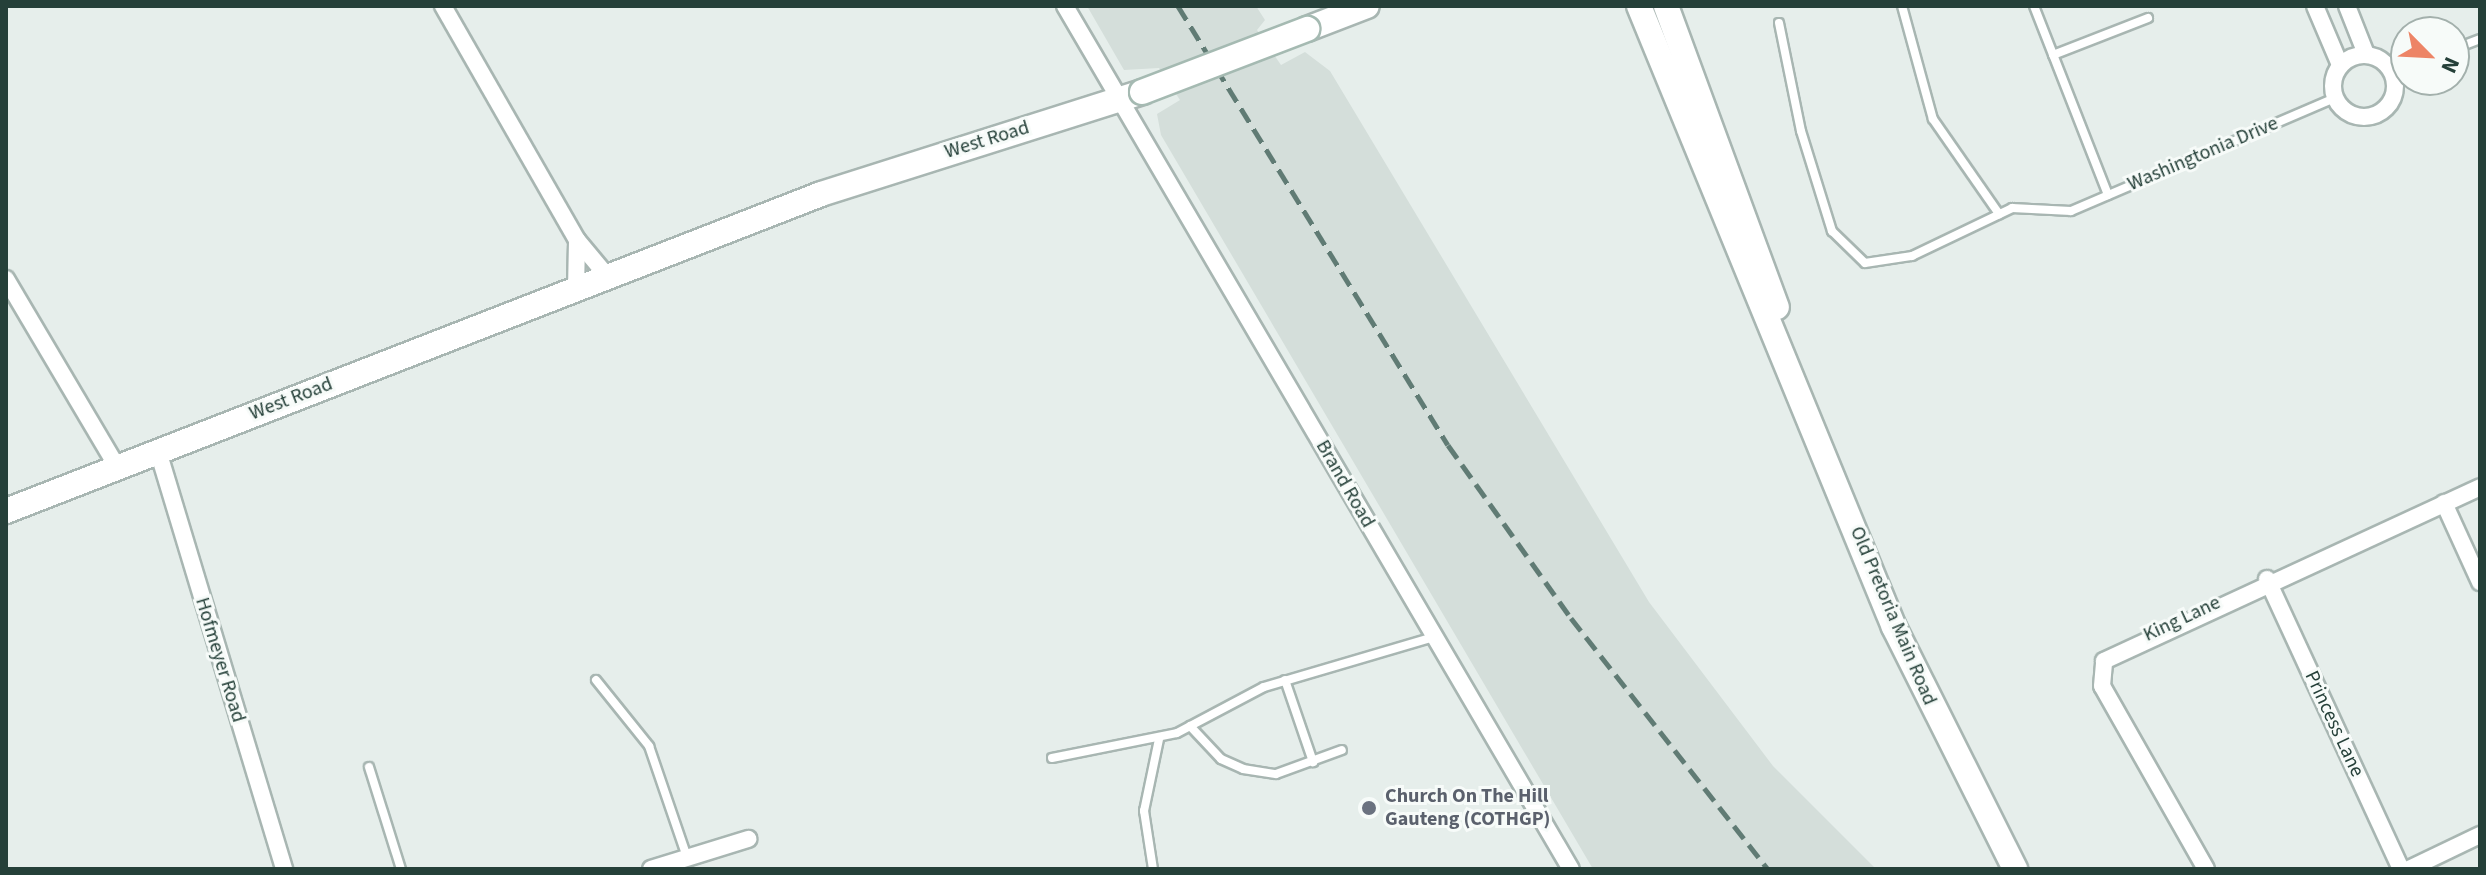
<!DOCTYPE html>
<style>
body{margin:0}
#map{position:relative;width:2486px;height:875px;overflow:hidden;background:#e6eeeb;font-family:"Source Sans 3",sans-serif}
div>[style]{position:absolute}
.built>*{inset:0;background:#d4deda}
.roads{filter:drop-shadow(2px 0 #a8b6b2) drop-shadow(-2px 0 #a8b6b2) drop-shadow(0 2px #a8b6b2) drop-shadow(0 -2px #a8b6b2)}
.lane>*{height:8px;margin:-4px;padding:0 4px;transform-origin:4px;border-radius:4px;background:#fff}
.street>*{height:16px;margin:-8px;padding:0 8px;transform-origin:8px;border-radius:8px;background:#fff}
.street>.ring{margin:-8px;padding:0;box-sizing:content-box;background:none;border:16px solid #fff;border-radius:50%}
.secondary>*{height:24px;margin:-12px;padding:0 12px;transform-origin:12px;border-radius:12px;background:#fff}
.rail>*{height:5px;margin-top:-2.5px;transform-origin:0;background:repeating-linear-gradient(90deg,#607b74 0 16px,transparent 0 24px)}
.bridges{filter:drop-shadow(2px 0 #a5bab2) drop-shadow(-2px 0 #a5bab2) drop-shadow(0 2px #a5bab2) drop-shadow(0 -2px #a5bab2)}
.secondary-bridge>*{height:24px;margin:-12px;padding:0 12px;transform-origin:12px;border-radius:12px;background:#fff}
.dots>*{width:22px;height:22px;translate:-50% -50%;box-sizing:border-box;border:4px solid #f7fbf9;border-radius:50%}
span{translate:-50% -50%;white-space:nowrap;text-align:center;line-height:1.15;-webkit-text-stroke:6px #f7fbf9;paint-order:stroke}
.street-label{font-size:20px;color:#254039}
.worship-label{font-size:20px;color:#5b616d;font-weight:700}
.left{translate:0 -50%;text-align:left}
.frame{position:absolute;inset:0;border:8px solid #254039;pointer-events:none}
.north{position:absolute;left:2390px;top:16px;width:80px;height:80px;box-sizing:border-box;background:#f7fbf9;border:2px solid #a3b0ac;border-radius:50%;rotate:114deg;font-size:22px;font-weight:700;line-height:32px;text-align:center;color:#254039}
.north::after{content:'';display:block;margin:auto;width:28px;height:36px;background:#ed8466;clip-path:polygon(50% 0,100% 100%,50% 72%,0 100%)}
</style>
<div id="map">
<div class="built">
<div style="clip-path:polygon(1087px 6px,1256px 6px,1265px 20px,1257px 30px,1281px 65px,1305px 52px,1330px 71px,1649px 602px,1773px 766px,1876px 869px,1593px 869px,1161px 135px,1157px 114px,1180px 100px,1159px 68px,1124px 70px)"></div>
</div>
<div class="roads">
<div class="lane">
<div style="left:1902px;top:6px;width:117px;rotate:74.7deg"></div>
<div style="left:1933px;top:119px;width:116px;rotate:55.2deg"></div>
<div style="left:2034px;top:6px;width:203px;rotate:68.6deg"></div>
<div style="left:1779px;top:23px;width:110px;rotate:78.5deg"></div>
<div style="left:1801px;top:131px;width:105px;rotate:72.8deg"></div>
<div style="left:1832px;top:231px;width:46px;rotate:44.1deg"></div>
<div style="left:1865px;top:263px;width:48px;rotate:-8.5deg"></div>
<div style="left:1912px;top:256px;width:111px;rotate:-25.6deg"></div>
<div style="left:2012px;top:208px;width:59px;rotate:2.9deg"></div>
<div style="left:2071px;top:211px;width:287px;rotate:-23.2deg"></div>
<div style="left:2454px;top:49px;width:28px;rotate:-21deg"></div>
<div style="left:2053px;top:55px;width:102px;rotate:-21.3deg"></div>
<div style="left:2393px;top:74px;width:14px;rotate:-25deg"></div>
<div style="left:596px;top:680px;width:85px;rotate:51.2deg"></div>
<div style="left:649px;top:746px;width:117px;rotate:71.1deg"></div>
<div style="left:1285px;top:680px;width:87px;rotate:71.1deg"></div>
<div style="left:1190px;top:726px;width:45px;rotate:46.8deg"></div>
<div style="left:1221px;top:759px;width:24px;rotate:24deg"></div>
<div style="left:1243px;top:769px;width:33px;rotate:9deg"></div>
<div style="left:1276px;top:774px;width:70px;rotate:-20deg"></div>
<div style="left:1052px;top:758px;width:127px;rotate:-11.3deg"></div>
<div style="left:1177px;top:733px;width:98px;rotate:-27.9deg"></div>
<div style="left:1264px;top:687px;width:177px;rotate:-16.4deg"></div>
<div style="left:369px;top:767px;width:107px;rotate:72.6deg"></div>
<div style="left:1153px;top:869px;width:59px;rotate:-98.8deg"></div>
<div style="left:1144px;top:811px;width:74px;rotate:-78.2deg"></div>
</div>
<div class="street">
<div style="left:443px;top:6px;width:270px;rotate:60.2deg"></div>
<div style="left:577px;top:240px;width:48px;rotate:50deg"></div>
<div style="left:1065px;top:6px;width:1000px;rotate:59.62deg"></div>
<div style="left:2315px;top:6px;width:64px;rotate:67deg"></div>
<div style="left:2347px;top:6px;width:52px;rotate:68.4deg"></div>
<div class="ring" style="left:2333px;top:55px;width:46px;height:46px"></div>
<div style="left:6px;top:279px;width:218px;rotate:59.4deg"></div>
<div style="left:576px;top:289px;width:49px;rotate:-88.8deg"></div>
<div style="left:158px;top:451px;width:437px;rotate:73.2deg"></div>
<div style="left:2444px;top:503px;width:87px;rotate:65.5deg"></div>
<div style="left:2267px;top:579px;width:319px;rotate:65.2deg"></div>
<div style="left:651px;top:869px;width:102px;rotate:-17.2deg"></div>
<div style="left:2206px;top:869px;width:210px;rotate:-119.6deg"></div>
<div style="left:2102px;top:686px;width:25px;rotate:-85deg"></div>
<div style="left:2104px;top:661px;width:414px;rotate:-24.8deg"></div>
<div style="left:2409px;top:869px;width:79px;rotate:-25.6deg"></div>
</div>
<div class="secondary">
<div style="left:1639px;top:6px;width:671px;rotate:67.68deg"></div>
<div style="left:1894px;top:627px;width:271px;rotate:63.4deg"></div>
<div style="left:1666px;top:6px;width:321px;rotate:69.8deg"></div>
<div style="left:1307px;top:29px;width:64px;rotate:-21deg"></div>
<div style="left:6px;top:511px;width:874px;rotate:-21.25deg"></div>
<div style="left:821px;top:194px;width:337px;rotate:-17.6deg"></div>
</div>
</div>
<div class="rail">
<div style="left:1178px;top:6px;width:515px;rotate:58.41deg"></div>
<div style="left:1448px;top:445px;width:212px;rotate:54.6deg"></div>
<div style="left:1571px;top:618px;width:319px;rotate:51.9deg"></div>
</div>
<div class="bridges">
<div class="secondary-bridge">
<div style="left:1142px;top:92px;width:177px;rotate:-20.9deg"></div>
</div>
</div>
<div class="dots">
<div style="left:1369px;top:808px;background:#6b7280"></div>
</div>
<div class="street-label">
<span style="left:987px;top:140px;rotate:-17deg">West Road</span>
<span style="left:2203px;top:154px;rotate:-23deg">Washingtonia Drive</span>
<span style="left:291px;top:399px;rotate:-21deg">West Road</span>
<span style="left:1345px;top:484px;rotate:60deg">Brand Road</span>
<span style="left:1893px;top:616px;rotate:67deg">Old Pretoria Main Road</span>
<span style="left:2182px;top:619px;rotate:-25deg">King Lane</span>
<span style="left:220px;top:660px;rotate:73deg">Hofmeyer Road</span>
<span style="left:2334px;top:724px;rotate:65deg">Princess Lane</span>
</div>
<div class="worship-label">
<span class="left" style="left:1385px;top:808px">Church On The Hill<br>Gauteng (COTHGP)</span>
</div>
<div class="frame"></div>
<div class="north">N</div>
</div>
